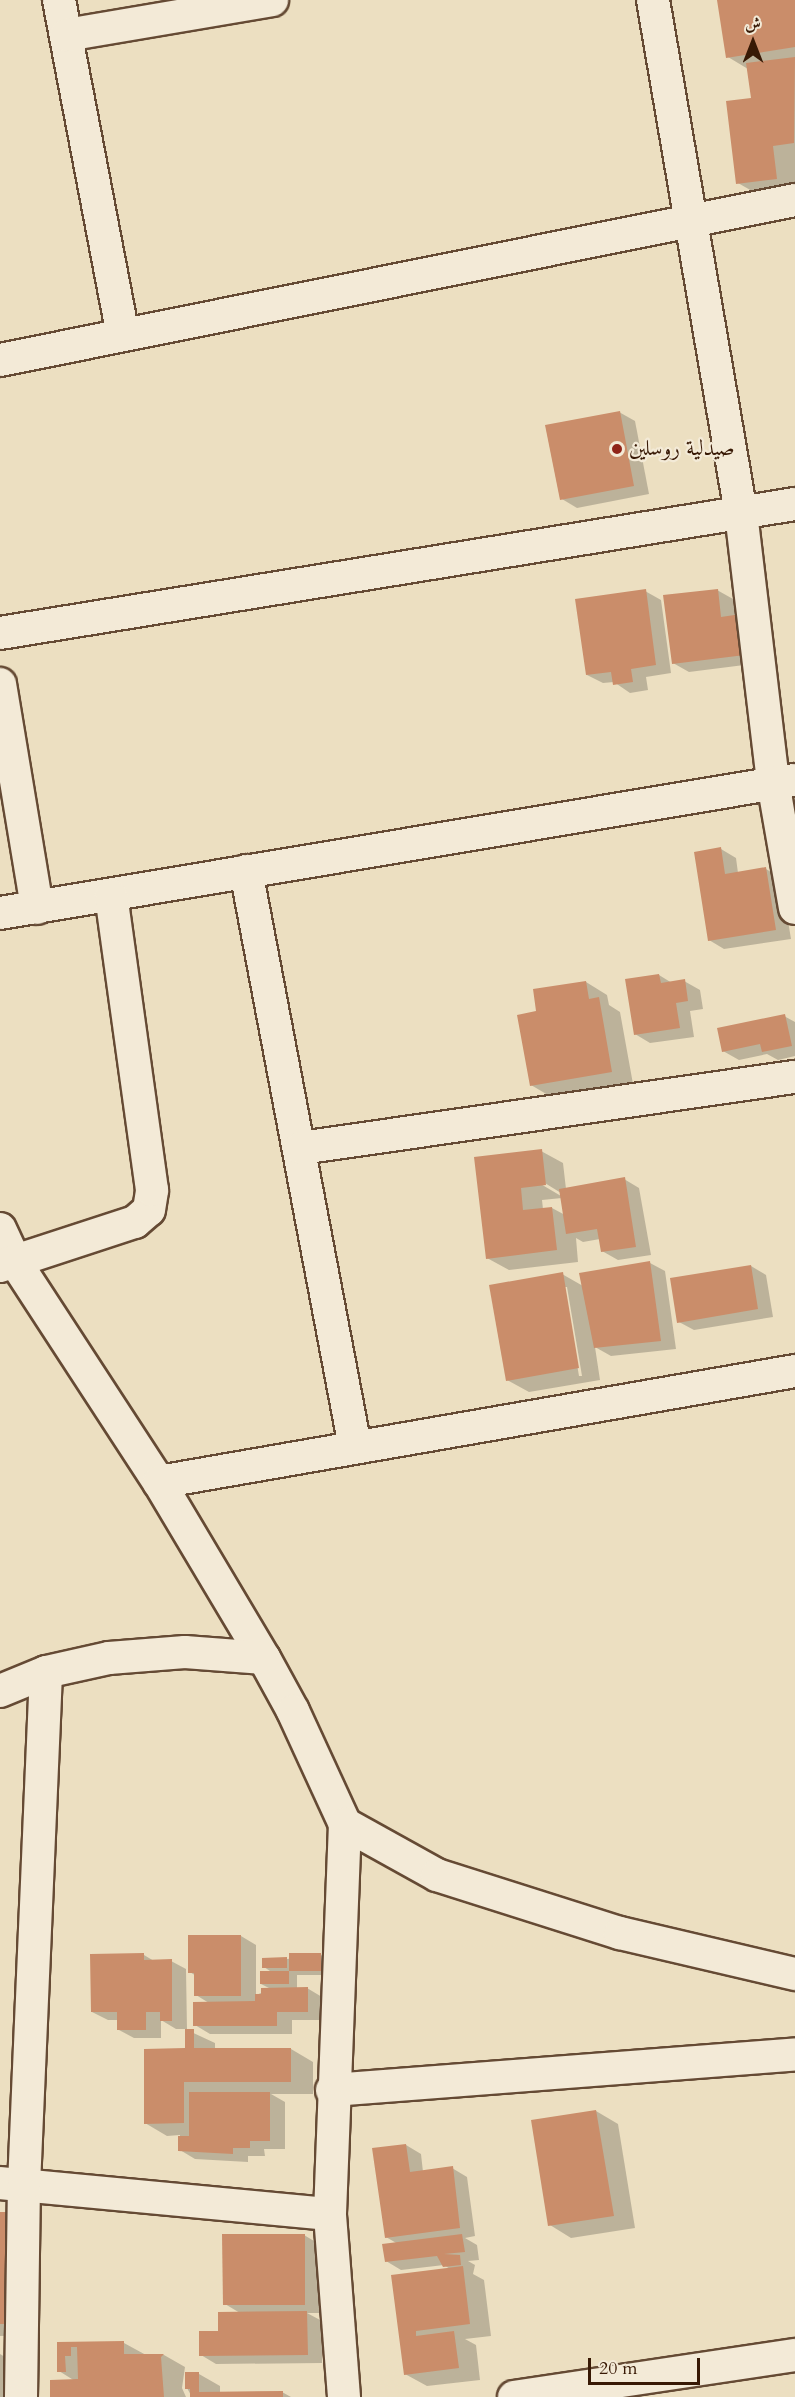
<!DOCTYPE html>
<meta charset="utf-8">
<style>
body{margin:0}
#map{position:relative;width:795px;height:2397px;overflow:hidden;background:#ecdfc1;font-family:Cardo,Amiri,serif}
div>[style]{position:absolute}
.shadow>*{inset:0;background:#0003}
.building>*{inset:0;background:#ca8d6a}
.roads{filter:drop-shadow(2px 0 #654a34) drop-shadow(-2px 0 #654a34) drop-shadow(0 2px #654a34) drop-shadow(0 -2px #654a34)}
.minor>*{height:32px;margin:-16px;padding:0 16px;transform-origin:16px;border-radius:16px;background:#f3ead7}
.dots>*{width:16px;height:16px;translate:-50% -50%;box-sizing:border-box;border:3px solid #f3ead7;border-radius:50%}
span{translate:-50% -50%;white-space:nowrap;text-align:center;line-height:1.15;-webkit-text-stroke:4.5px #f3ead7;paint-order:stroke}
.poi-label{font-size:22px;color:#381905}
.left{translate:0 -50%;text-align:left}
.north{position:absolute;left:723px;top:12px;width:60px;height:60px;-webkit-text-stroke:4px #f3ead7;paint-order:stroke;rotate:0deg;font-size:16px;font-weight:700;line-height:24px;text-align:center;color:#381905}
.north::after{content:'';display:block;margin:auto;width:21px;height:27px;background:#381905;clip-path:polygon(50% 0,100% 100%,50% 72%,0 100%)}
.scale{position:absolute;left:588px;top:2358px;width:112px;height:27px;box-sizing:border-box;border:3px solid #381905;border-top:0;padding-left:8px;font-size:18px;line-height:21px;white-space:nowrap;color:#381905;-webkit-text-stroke:4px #f3ead7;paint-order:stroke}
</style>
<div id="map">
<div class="shadow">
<div style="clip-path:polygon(719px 0,795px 0,795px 191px,759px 195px,738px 183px,753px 99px,748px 69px,728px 57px)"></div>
<div style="clip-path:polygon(619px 412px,635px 421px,649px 494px,577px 508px,562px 499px)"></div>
<div style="clip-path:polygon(717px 590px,733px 599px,735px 616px,768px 662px,689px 672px,673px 663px)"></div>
<div style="clip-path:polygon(645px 591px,661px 600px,671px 673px,646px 677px,648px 690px,630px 693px,614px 682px,603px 683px,587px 675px)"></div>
<div style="clip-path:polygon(721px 849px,736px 858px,738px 873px,766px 869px,781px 878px,791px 939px,724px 949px,709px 940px)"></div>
<div style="clip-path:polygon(659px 975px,672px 983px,684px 981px,700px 990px,703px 1009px,690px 1011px,694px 1037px,650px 1043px,635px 1034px)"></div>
<div style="clip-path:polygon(586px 982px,607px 995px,609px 1005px,620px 1012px,633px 1084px,553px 1098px,531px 1085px)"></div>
<div style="clip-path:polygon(784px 1016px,795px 1022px,795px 1056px,778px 1060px,767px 1054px,739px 1060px,723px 1051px)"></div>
<div style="clip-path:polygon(evenodd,541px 1151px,563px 1163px,566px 1189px,624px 1179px,639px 1188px,651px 1255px,618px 1260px,602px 1251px,600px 1239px,583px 1242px,576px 1238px,578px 1262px,509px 1270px,487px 1258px,475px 1158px,541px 1151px,540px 1180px,561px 1193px,561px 1196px,539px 1183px,540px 1180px,541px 1151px,562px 1198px,565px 1215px,552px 1208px,543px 1209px,542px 1200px,562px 1198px)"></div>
<div style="clip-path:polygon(evenodd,650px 1263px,665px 1271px,676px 1349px,611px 1356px,595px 1347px,600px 1380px,529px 1392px,507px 1380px,562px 1274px,583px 1286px,650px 1263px,564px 1287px,567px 1287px,582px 1376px,579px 1376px,564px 1287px)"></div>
<div style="clip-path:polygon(751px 1266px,766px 1275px,773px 1317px,694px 1330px,679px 1322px)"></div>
<div style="clip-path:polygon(241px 1936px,256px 1945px,256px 1995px,271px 1989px,261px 1984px,273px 1973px,264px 1967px,287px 1959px,321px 1955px,328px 1959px,328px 1975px,297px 1975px,297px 1989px,307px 1988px,322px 1997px,322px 2020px,292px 2020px,292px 2034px,210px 2034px,195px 2025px,209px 2003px,196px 1995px,196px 1976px,190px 1972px)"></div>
<div style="clip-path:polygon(144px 1955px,154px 1961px,171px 1961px,186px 1969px,187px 2030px,215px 2043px,215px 2050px,291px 2049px,313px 2062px,313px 2094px,271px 2094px,285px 2102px,285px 2149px,264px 2149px,265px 2156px,248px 2156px,248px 2162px,195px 2159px,180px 2150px,180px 2135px,167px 2136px,145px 2123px,186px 2050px,186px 2029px,176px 2029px,161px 2020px,161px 2038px,134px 2038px,119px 2030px,119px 2020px,108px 2020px,92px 2012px)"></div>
<div style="clip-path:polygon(596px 2111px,618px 2124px,635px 2228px,571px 2238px,550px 2225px)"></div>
<div style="clip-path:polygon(406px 2145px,421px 2154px,423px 2172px,452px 2168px,467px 2177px,475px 2236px,465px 2238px,477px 2245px,479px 2260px,468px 2261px,475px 2265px,473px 2274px,484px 2280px,491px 2336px,465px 2339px,476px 2345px,480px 2380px,427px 2386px,405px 2374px,393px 2277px,450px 2269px,444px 2265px,401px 2270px,386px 2261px,398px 2244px,386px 2237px)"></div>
<div style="clip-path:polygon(0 2213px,33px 2335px,0 2336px)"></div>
<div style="clip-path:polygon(304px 2235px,319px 2244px,320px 2313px,307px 2313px,322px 2321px,322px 2363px,216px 2364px,201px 2355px,240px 2313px,225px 2304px)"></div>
<div style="clip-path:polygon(124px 2343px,146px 2355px,164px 2355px,185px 2367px,182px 2388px,186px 2397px,52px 2397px,75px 2381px,59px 2371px,58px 2344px)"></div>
<div style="clip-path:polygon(0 2354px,10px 2360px,11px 2397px,0 2397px)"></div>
<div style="clip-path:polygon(199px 2374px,220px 2386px,220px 2393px,282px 2392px,291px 2397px,192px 2397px,187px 2388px)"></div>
</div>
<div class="building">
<div style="clip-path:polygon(717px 0,795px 0,795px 47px,726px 58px)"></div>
<div style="clip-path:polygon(795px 57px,794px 143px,773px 146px,777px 179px,736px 184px,726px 101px,751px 98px,746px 63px)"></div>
<div style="clip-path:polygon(620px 411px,634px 486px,560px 500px,545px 425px)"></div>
<div style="clip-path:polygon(646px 589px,656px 665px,631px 669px,633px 682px,613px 685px,611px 672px,586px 675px,575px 599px)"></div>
<div style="clip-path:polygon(718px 589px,721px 617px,748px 613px,753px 654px,672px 664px,663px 595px)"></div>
<div style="clip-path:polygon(721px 847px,725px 874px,766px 867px,776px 930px,708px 941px,694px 852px)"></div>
<div style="clip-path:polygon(659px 974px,661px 983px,685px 979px,688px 1001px,676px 1003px,680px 1028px,634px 1035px,625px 979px)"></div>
<div style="clip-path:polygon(586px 981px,589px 999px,599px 997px,612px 1072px,530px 1086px,517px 1015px,536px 1011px,533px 989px)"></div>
<div style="clip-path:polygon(785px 1014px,792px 1046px,762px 1052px,760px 1044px,722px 1052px,717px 1028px)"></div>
<div style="clip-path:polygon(542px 1149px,546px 1185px,521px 1188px,523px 1210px,552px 1207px,557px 1250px,486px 1259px,474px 1157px)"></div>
<div style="clip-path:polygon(625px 1177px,636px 1247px,601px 1252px,597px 1229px,566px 1234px,559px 1189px)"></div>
<div style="clip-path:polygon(650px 1261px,661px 1341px,594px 1348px,579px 1273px)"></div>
<div style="clip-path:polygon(751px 1265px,758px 1309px,677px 1323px,670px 1278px)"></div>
<div style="clip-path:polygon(563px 1272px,579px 1368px,506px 1381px,489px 1285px)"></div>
<div style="clip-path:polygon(188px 1935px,241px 1935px,241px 1996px,194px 1996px,194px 1973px,188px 1973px)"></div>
<div style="clip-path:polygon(144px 1953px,144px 1960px,172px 1959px,172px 2021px,160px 2021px,160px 2012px,146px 2012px,146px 2030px,117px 2030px,117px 2012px,91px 2012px,90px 1954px)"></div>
<div style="clip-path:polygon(289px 1953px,321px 1953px,321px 1971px,289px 1971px)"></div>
<div style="clip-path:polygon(287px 1957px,287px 1968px,262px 1968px,262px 1958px)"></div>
<div style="clip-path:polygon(260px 1971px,289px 1971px,289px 1984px,260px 1984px)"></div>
<div style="clip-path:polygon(308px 1987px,308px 2012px,277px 2012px,277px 2026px,193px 2026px,193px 2002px,255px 2001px,255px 1994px,261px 1994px,261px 1988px)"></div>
<div style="clip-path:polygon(185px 2029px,194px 2029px,194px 2048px,291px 2048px,291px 2082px,184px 2082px,184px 2123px,144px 2124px,144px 2049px,185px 2048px)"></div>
<div style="clip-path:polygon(189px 2092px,270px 2092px,270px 2141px,250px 2141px,250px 2148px,233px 2148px,233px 2154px,178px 2151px,178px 2136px,189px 2136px)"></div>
<div style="clip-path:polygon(596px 2110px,614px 2216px,548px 2226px,531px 2120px)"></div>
<div style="clip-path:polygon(406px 2144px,410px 2172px,453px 2166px,460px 2228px,385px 2238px,372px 2148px)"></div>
<div style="clip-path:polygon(0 2212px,11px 2212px,12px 2324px,0 2324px)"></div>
<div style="clip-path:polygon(222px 2234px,305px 2234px,305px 2305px,223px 2305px)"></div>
<div style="clip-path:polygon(462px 2234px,465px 2252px,444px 2254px,460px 2255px,461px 2265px,443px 2267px,437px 2256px,385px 2262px,382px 2244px)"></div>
<div style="clip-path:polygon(463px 2266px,470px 2324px,416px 2331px,416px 2336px,454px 2331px,459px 2368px,404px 2375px,391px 2275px)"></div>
<div style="clip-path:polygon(307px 2311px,308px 2355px,199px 2356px,199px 2331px,218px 2331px,218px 2312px)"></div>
<div style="clip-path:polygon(124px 2341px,124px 2354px,164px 2354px,161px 2357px,164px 2397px,50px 2397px,50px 2380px,78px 2379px,77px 2347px,71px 2347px,71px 2356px,65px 2356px,66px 2372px,57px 2372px,57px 2342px)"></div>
<div style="clip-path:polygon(185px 2372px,199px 2372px,199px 2392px,283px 2391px,283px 2397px,190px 2397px,190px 2389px,185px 2389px)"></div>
</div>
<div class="roads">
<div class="minor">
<div style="left:59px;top:0;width:340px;rotate:79.2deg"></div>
<div style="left:653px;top:0;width:520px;rotate:80.27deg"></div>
<div style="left:741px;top:513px;width:271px;rotate:83.2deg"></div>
<div style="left:773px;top:782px;width:128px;rotate:80.1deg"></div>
<div style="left:66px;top:35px;width:209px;rotate:-9.6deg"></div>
<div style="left:0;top:360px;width:811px;rotate:-11.38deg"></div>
<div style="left:0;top:633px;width:805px;rotate:-9.22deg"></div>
<div style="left:0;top:684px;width:227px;rotate:80.6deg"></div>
<div style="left:246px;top:871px;width:586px;rotate:79.28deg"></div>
<div style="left:0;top:913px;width:805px;rotate:-9.51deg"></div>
<div style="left:301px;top:1148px;width:499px;rotate:-8.2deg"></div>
<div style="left:0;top:1229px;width:38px;rotate:65deg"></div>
<div style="left:16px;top:1263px;width:262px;rotate:56.9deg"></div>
<div style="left:159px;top:1482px;width:205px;rotate:59.2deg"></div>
<div style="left:264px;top:1658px;width:60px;rotate:61.3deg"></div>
<div style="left:293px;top:1711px;width:124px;rotate:65.3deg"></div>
<div style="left:345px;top:1824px;width:105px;rotate:29deg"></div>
<div style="left:437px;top:1875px;width:192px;rotate:17.6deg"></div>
<div style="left:620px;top:1933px;width:180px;rotate:13.2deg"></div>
<div style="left:0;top:1266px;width:142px;rotate:-18.1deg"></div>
<div style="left:135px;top:1222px;width:18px;rotate:-41deg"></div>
<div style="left:149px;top:1210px;width:20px;rotate:-81deg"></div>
<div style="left:152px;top:1190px;width:297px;rotate:-97.9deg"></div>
<div style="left:159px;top:1482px;width:646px;rotate:-9.9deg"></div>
<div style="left:0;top:1691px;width:50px;rotate:-22.4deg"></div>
<div style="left:46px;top:1672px;width:65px;rotate:-12.5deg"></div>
<div style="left:109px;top:1658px;width:76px;rotate:-4.5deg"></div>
<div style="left:185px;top:1652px;width:79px;rotate:4.3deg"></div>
<div style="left:332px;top:2090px;width:464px;rotate:-4.4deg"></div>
<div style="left:0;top:2183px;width:331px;rotate:5.4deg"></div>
<div style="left:21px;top:2397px;width:212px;rotate:-89.2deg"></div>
<div style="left:24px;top:2185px;width:513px;rotate:-87.54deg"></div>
<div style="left:344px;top:2397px;width:184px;rotate:-94.4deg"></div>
<div style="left:330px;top:2214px;width:390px;rotate:-87.8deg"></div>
<div style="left:514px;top:2397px;width:284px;rotate:-8.5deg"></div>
</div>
</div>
<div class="dots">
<div style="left:617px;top:449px;background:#8f2418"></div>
</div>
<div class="poi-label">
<span class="left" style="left:629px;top:449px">صيدلية روسلين</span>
</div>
<div class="north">ش</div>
<div class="scale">20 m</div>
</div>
